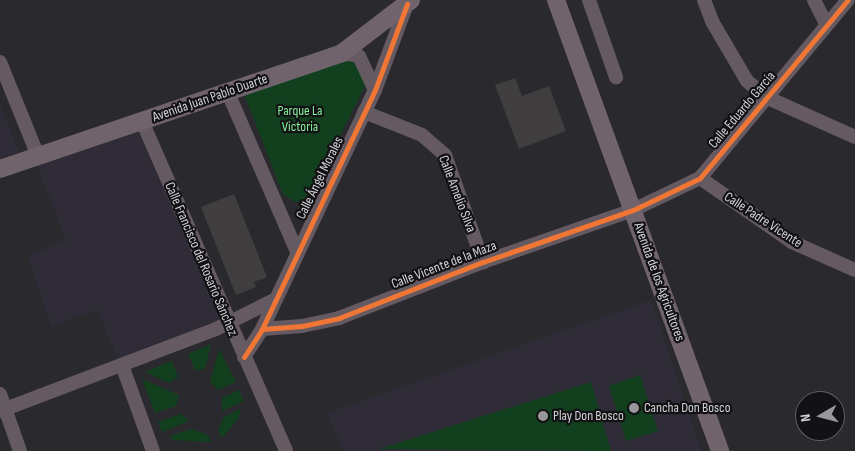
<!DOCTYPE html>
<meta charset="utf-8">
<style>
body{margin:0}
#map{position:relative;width:855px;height:451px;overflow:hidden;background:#2a292d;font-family:"Sofia Sans Condensed",sans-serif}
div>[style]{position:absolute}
.built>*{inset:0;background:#2f2c37}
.green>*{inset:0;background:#12401f}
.building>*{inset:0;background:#403e3f}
.minor>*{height:14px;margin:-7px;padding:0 7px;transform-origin:7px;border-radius:7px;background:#655a61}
.major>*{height:18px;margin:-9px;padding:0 9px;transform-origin:9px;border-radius:9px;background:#70636c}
.cycleway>*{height:5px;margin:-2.5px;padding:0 2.5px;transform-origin:2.5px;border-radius:2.5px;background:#f07635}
.dots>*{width:14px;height:14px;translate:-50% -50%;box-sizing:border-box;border:2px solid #121114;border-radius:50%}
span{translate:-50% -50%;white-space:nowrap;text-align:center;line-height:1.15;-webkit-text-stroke:4.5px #121114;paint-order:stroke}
.street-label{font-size:14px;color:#d3d3d7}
.park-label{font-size:14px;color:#86f29b}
.poi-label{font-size:14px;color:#d3d3d7}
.left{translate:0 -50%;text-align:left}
.north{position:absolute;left:795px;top:391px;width:50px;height:50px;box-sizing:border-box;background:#121114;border:1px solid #5f5f62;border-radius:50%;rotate:262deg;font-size:14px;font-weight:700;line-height:20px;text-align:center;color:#d3d3d7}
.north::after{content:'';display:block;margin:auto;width:18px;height:22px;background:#98989c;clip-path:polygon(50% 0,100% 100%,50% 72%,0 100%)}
</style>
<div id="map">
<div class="built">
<div style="clip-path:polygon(0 104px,19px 152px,0 159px)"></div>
<div style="clip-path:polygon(138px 127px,221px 319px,118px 359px,97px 310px,51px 326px,28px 256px,66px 240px,36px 164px)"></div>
<div style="clip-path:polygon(651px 300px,701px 451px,344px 451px,327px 413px)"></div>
</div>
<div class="green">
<div style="clip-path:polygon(351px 57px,367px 82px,309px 198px,295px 202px,283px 194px,244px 94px)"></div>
<div style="clip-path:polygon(211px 344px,205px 369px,195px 370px,188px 354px)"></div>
<div style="clip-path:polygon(219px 349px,236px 382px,218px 390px,210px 382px)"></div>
<div style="clip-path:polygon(172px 361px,178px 377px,169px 383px,145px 372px)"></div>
<div style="clip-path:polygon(640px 375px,658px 431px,626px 441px,609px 386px)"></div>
<div style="clip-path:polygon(142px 379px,179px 395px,176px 406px,155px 413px)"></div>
<div style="clip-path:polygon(591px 382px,611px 451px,379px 449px)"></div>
<div style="clip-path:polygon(239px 390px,244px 401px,222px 411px,222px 398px)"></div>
<div style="clip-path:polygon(241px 408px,238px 419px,222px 438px,218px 430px,224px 417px)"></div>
<div style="clip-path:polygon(181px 414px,189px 421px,162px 432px,158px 422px)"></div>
<div style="clip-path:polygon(192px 429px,208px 435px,211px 442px,172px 440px,170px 436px)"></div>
</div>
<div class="building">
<div style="clip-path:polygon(515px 78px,522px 96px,549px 86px,566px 131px,519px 149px,495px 85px)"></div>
<div style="clip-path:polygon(234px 194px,267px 277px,254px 282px,256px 287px,236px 295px,201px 207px)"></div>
</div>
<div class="minor">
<div style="left:589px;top:0;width:82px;rotate:70.7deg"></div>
<div style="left:704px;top:0;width:25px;rotate:69deg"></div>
<div style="left:713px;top:23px;width:67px;rotate:59.6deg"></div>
<div style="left:747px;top:81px;width:27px;rotate:39deg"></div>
<div style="left:768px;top:98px;width:95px;rotate:24.1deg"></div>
<div style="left:814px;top:0;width:27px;rotate:63deg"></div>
<div style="left:342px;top:53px;width:17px;rotate:10deg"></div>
<div style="left:359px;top:56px;width:38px;rotate:65deg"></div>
<div style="left:0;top:62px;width:101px;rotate:68deg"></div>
<div style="left:228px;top:93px;width:173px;rotate:66.5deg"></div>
<div style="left:364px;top:112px;width:62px;rotate:21.6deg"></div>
<div style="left:422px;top:135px;width:30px;rotate:41deg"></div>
<div style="left:445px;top:155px;width:114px;rotate:70.4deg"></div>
<div style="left:142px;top:121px;width:360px;rotate:66.4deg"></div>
<div style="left:700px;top:178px;width:112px;rotate:34.8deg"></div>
<div style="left:792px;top:242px;width:69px;rotate:24deg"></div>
<div style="left:262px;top:329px;width:40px;rotate:-4.3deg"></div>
<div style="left:302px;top:326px;width:38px;rotate:-12deg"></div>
<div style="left:339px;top:318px;width:155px;rotate:-21.3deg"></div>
<div style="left:483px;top:262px;width:159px;rotate:-19.1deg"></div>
<div style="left:633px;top:210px;width:74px;rotate:-25.5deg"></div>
<div style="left:700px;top:178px;width:231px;rotate:-50.3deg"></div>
<div style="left:244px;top:357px;width:33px;rotate:-57deg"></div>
<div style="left:262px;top:329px;width:264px;rotate:-64.7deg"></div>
<div style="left:375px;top:90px;width:92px;rotate:-69.6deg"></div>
<div style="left:122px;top:365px;width:91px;rotate:70.2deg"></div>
<div style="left:0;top:394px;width:60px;rotate:70.7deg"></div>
<div style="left:0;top:411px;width:231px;rotate:-20.8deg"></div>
<div style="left:216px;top:329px;width:63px;rotate:-26.6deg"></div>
</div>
<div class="major">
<div style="left:556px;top:0;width:480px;rotate:70deg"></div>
<div style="left:0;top:169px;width:361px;rotate:-18.7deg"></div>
<div style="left:342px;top:53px;width:87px;rotate:-37.5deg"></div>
</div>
<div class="cycleway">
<div style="left:262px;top:329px;width:40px;rotate:-4.3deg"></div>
<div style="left:302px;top:326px;width:38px;rotate:-12deg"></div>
<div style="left:339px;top:318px;width:155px;rotate:-21.3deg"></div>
<div style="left:483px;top:262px;width:159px;rotate:-19.1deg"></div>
<div style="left:633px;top:210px;width:74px;rotate:-25.5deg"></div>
<div style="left:700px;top:178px;width:231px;rotate:-50.3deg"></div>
<div style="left:244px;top:357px;width:33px;rotate:-57deg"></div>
<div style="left:262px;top:329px;width:264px;rotate:-64.7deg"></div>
<div style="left:375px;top:90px;width:92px;rotate:-69.6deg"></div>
</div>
<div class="dots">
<div style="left:634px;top:408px;background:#98989c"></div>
<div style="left:543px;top:416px;background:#98989c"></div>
</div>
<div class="street-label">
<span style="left:210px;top:98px;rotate:-19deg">Avenida Juan Pablo Duarte</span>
<span style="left:742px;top:110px;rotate:-50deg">Calle Eduardo García</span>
<span style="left:320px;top:178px;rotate:-64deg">Calle Ángel Morales</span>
<span style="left:457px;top:194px;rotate:69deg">Calle Amelio Silva</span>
<span style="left:763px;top:220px;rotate:33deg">Calle Padre Vicente</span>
<span style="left:201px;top:259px;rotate:67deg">Calle Francisco del Rosario Sánchez</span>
<span style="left:444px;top:265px;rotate:-21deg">Calle Vicente de la Maza</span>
<span style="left:659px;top:282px;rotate:70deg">Avenida de los Agricultores</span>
</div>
<div class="park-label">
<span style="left:300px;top:119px">Parque La<br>Victoria</span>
</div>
<div class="poi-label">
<span class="left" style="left:644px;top:408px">Cancha Don Bosco</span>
<span class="left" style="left:553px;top:416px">Play Don Bosco</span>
</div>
<div class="north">N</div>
</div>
